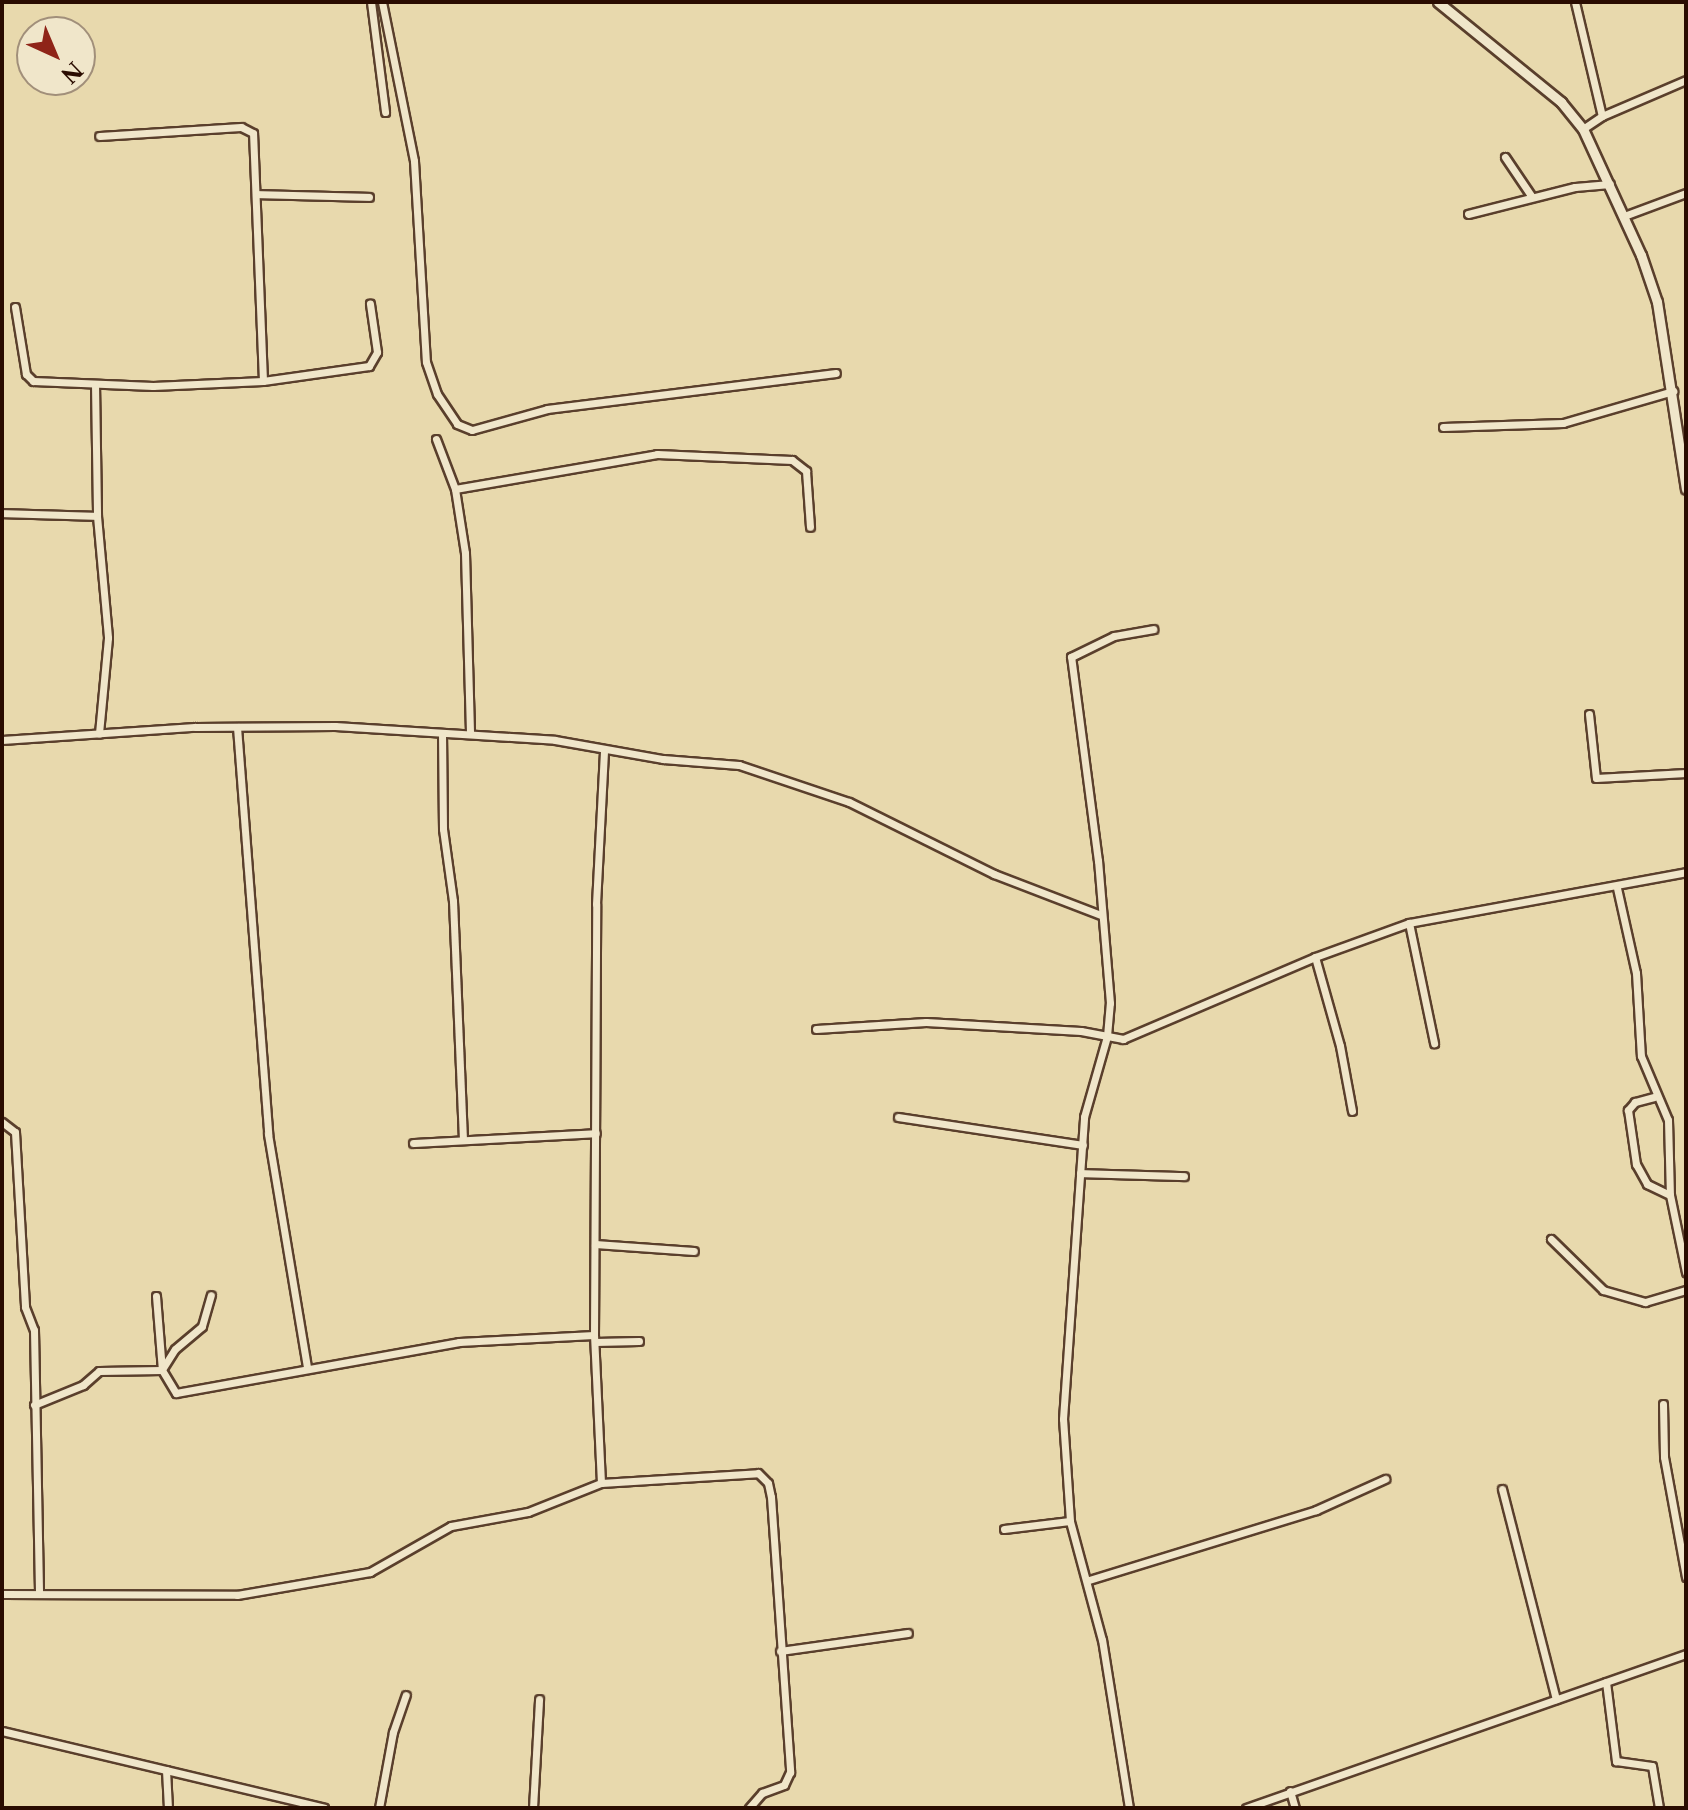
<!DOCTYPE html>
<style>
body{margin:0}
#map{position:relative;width:1688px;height:1810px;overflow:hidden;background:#e8d9ad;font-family:"Libre Caslon Text",serif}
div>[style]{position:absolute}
.roads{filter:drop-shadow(2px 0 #5a3f2c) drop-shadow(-2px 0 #5a3f2c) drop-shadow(0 2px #5a3f2c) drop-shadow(0 -2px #5a3f2c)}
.minor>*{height:7px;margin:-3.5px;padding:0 3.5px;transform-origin:3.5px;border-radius:3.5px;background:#f0e6ca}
.tertiary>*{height:9px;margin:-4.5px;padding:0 4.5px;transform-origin:4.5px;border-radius:4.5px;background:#f0e6ca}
span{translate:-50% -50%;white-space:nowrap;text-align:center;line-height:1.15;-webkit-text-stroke:8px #f0e6ca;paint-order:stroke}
.frame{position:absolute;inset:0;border:4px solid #2a0c01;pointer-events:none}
.north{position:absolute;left:16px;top:16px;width:80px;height:80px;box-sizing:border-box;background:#f0e6ca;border:2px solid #a18f7a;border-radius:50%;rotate:136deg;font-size:22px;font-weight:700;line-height:32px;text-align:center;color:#2a0c01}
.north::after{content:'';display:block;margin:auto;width:28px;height:36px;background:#8f2418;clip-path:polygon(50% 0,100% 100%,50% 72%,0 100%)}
</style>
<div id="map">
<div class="roads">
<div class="minor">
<div style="left:371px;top:2px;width:111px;rotate:82.7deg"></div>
<div style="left:382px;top:2px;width:162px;rotate:78.6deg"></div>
<div style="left:414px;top:161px;width:201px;rotate:86.6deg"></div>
<div style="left:426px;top:362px;width:34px;rotate:71deg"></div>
<div style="left:437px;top:394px;width:36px;rotate:56deg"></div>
<div style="left:457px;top:424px;width:16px;rotate:22deg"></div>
<div style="left:472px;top:430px;width:78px;rotate:-15.6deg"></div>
<div style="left:547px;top:409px;width:291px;rotate:-7.1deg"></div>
<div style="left:1575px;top:2px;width:117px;rotate:76.7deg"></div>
<div style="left:1602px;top:116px;width:23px;rotate:146deg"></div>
<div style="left:1602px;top:116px;width:91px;rotate:-23.2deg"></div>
<div style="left:1505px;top:157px;width:48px;rotate:56deg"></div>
<div style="left:256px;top:194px;width:113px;rotate:1.5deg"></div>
<div style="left:1468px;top:214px;width:110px;rotate:-14.2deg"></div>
<div style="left:1575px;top:187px;width:35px;rotate:-5deg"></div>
<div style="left:1624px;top:216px;width:66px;rotate:-20.4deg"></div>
<div style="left:15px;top:307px;width:68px;rotate:80.7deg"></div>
<div style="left:26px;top:374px;width:10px;rotate:45deg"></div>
<div style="left:33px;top:381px;width:120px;rotate:2.4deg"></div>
<div style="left:153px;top:386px;width:110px;rotate:-2.6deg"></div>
<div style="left:263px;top:381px;width:248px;rotate:-92.3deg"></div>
<div style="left:253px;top:133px;width:13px;rotate:-153deg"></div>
<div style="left:241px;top:127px;width:142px;rotate:176.4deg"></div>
<div style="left:263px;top:381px;width:107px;rotate:-8.1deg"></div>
<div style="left:369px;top:366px;width:16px;rotate:-60deg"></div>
<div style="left:377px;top:352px;width:49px;rotate:-98.3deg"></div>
<div style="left:95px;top:384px;width:132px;rotate:89.1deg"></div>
<div style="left:97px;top:516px;width:122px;rotate:84.8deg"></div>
<div style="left:108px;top:638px;width:96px;rotate:95.4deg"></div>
<div style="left:1443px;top:427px;width:120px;rotate:-1.9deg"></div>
<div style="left:1563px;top:423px;width:115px;rotate:-16.2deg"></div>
<div style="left:436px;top:439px;width:53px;rotate:69.2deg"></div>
<div style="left:455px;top:489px;width:65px;rotate:81.1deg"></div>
<div style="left:465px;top:553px;width:179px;rotate:88.4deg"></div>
<div style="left:455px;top:489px;width:205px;rotate:-9.8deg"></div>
<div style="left:657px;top:454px;width:135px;rotate:2.5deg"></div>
<div style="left:792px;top:460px;width:18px;rotate:38deg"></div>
<div style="left:806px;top:471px;width:56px;rotate:85.9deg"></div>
<div style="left:2px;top:513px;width:95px;rotate:1.8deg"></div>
<div style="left:1589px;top:714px;width:64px;rotate:83.8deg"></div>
<div style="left:1596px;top:778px;width:90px;rotate:-3.2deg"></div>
<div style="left:237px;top:727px;width:408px;rotate:85.6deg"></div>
<div style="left:268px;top:1134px;width:237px;rotate:80.5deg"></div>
<div style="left:442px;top:733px;width:96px;rotate:89.4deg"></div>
<div style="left:443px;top:829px;width:73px;rotate:82.1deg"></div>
<div style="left:453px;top:901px;width:236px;rotate:87.6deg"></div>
<div style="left:2px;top:740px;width:193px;rotate:-3.9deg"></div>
<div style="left:195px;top:727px;width:140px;rotate:-0.4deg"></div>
<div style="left:335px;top:726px;width:220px;rotate:3.6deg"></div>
<div style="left:555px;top:740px;width:110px;rotate:10deg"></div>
<div style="left:663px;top:759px;width:76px;rotate:4.5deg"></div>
<div style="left:739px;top:765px;width:116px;rotate:18.6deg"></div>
<div style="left:849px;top:802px;width:162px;rotate:26.4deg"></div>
<div style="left:994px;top:874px;width:115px;rotate:21deg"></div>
<div style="left:1617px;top:888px;width:87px;rotate:77.4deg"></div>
<div style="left:1636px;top:973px;width:83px;rotate:86.6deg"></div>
<div style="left:1641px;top:1056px;width:69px;rotate:67.1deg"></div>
<div style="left:1668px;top:1120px;width:75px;rotate:88.5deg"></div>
<div style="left:1670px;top:1195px;width:79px;rotate:78.3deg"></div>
<div style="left:1409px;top:923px;width:123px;rotate:78.2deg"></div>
<div style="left:1315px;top:957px;width:92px;rotate:74.3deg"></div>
<div style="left:1340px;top:1046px;width:66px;rotate:79.5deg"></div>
<div style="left:816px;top:1029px;width:110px;rotate:-3.6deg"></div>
<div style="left:926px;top:1022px;width:155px;rotate:3.3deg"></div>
<div style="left:1081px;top:1031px;width:43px;rotate:10.8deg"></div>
<div style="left:1123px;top:1039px;width:209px;rotate:-23.1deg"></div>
<div style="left:1315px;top:957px;width:100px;rotate:-19.9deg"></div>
<div style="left:1409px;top:923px;width:282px;rotate:-10.4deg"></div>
<div style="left:1654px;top:1097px;width:20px;rotate:165deg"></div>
<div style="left:1635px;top:1102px;width:11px;rotate:131deg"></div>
<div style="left:1628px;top:1110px;width:55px;rotate:81.6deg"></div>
<div style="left:1636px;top:1164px;width:23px;rotate:61deg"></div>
<div style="left:1647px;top:1184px;width:25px;rotate:26deg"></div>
<div style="left:898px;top:1117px;width:187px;rotate:8.6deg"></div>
<div style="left:2px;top:1122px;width:16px;rotate:38deg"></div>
<div style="left:15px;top:1132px;width:175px;rotate:86.7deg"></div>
<div style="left:25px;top:1307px;width:25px;rotate:69deg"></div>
<div style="left:34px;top:1330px;width:262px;rotate:88.9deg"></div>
<div style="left:413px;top:1143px;width:183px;rotate:-3.1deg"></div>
<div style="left:1080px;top:1173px;width:104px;rotate:1.7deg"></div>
<div style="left:1551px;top:1239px;width:73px;rotate:44.4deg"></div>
<div style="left:1603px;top:1290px;width:44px;rotate:15.9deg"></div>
<div style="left:1645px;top:1302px;width:43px;rotate:-16.3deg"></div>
<div style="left:595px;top:1244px;width:99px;rotate:4deg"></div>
<div style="left:156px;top:1296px;width:74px;rotate:85.4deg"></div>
<div style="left:162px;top:1370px;width:27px;rotate:59deg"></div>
<div style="left:176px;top:1393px;width:288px;rotate:-10.2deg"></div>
<div style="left:459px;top:1342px;width:135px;rotate:-3deg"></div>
<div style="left:595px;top:1342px;width:44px;rotate:-1.3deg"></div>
<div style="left:163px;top:1368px;width:22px;rotate:-58deg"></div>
<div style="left:175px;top:1349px;width:35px;rotate:-40deg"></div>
<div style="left:202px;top:1326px;width:32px;rotate:-74deg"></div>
<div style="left:1663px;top:1404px;width:53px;rotate:88.9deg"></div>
<div style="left:1664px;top:1457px;width:122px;rotate:79.6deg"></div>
<div style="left:34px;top:1405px;width:53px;rotate:-22.2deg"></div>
<div style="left:83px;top:1385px;width:21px;rotate:-41deg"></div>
<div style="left:99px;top:1371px;width:63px;rotate:-0.9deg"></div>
<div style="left:601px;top:1483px;width:148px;rotate:-92.7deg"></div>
<div style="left:594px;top:1335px;width:431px;rotate:-89.7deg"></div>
<div style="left:596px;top:904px;width:153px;rotate:-87deg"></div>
<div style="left:1502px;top:1489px;width:217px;rotate:75.6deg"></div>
<div style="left:1004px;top:1529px;width:66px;rotate:-6.9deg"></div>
<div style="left:1089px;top:1580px;width:238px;rotate:-17.1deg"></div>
<div style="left:1316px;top:1510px;width:76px;rotate:-24.2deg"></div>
<div style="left:2px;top:1594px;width:235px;rotate:0.2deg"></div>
<div style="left:237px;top:1595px;width:135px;rotate:-9.8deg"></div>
<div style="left:370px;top:1572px;width:93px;rotate:-29.6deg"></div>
<div style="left:451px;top:1526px;width:78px;rotate:-10.3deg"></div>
<div style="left:528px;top:1512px;width:79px;rotate:-21.7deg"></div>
<div style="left:601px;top:1483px;width:157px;rotate:-3.6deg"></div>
<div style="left:758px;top:1473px;width:14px;rotate:45deg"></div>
<div style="left:768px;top:1483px;width:14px;rotate:78deg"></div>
<div style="left:771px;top:1497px;width:276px;rotate:86deg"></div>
<div style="left:790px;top:1772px;width:14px;rotate:115deg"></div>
<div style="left:784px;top:1785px;width:23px;rotate:160deg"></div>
<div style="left:762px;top:1793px;width:20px;rotate:131deg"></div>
<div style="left:780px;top:1651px;width:129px;rotate:-8deg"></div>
<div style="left:1606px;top:1682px;width:80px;rotate:82.8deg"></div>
<div style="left:1616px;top:1761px;width:36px;rotate:8deg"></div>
<div style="left:1652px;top:1766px;width:43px;rotate:80.5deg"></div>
<div style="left:2px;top:1731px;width:331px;rotate:13.4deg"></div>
<div style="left:166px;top:1770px;width:38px;rotate:87deg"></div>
<div style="left:1290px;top:1791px;width:18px;rotate:74deg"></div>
<div style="left:379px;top:1808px;width:77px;rotate:-79.6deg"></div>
<div style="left:393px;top:1732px;width:39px;rotate:-71deg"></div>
<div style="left:533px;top:1808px;width:109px;rotate:-86.8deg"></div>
<div style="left:1129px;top:1808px;width:170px;rotate:-99.1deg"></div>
<div style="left:1102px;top:1640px;width:123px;rotate:-105.1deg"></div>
<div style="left:1070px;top:1521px;width:102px;rotate:-93.9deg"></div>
<div style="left:1063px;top:1419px;width:303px;rotate:-86deg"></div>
<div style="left:1084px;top:1117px;width:84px;rotate:-74.1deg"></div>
<div style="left:1107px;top:1036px;width:33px;rotate:-85deg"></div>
<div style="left:1110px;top:1003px;width:143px;rotate:-94.8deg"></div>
<div style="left:1098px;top:861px;width:206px;rotate:-97.5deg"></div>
<div style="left:1071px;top:657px;width:48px;rotate:-26deg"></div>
<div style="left:1114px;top:636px;width:40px;rotate:-10deg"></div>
<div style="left:1246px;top:1808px;width:466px;rotate:-19.3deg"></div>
</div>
<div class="tertiary">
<div style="left:1438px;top:2px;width:159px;rotate:39.1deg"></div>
<div style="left:1561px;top:102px;width:35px;rotate:51deg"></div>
<div style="left:1583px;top:129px;width:139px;rotate:65.3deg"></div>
<div style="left:1641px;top:255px;width:50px;rotate:71.2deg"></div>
<div style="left:1657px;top:302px;width:189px;rotate:81.2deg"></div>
</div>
</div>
<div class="frame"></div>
<div class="north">N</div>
</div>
